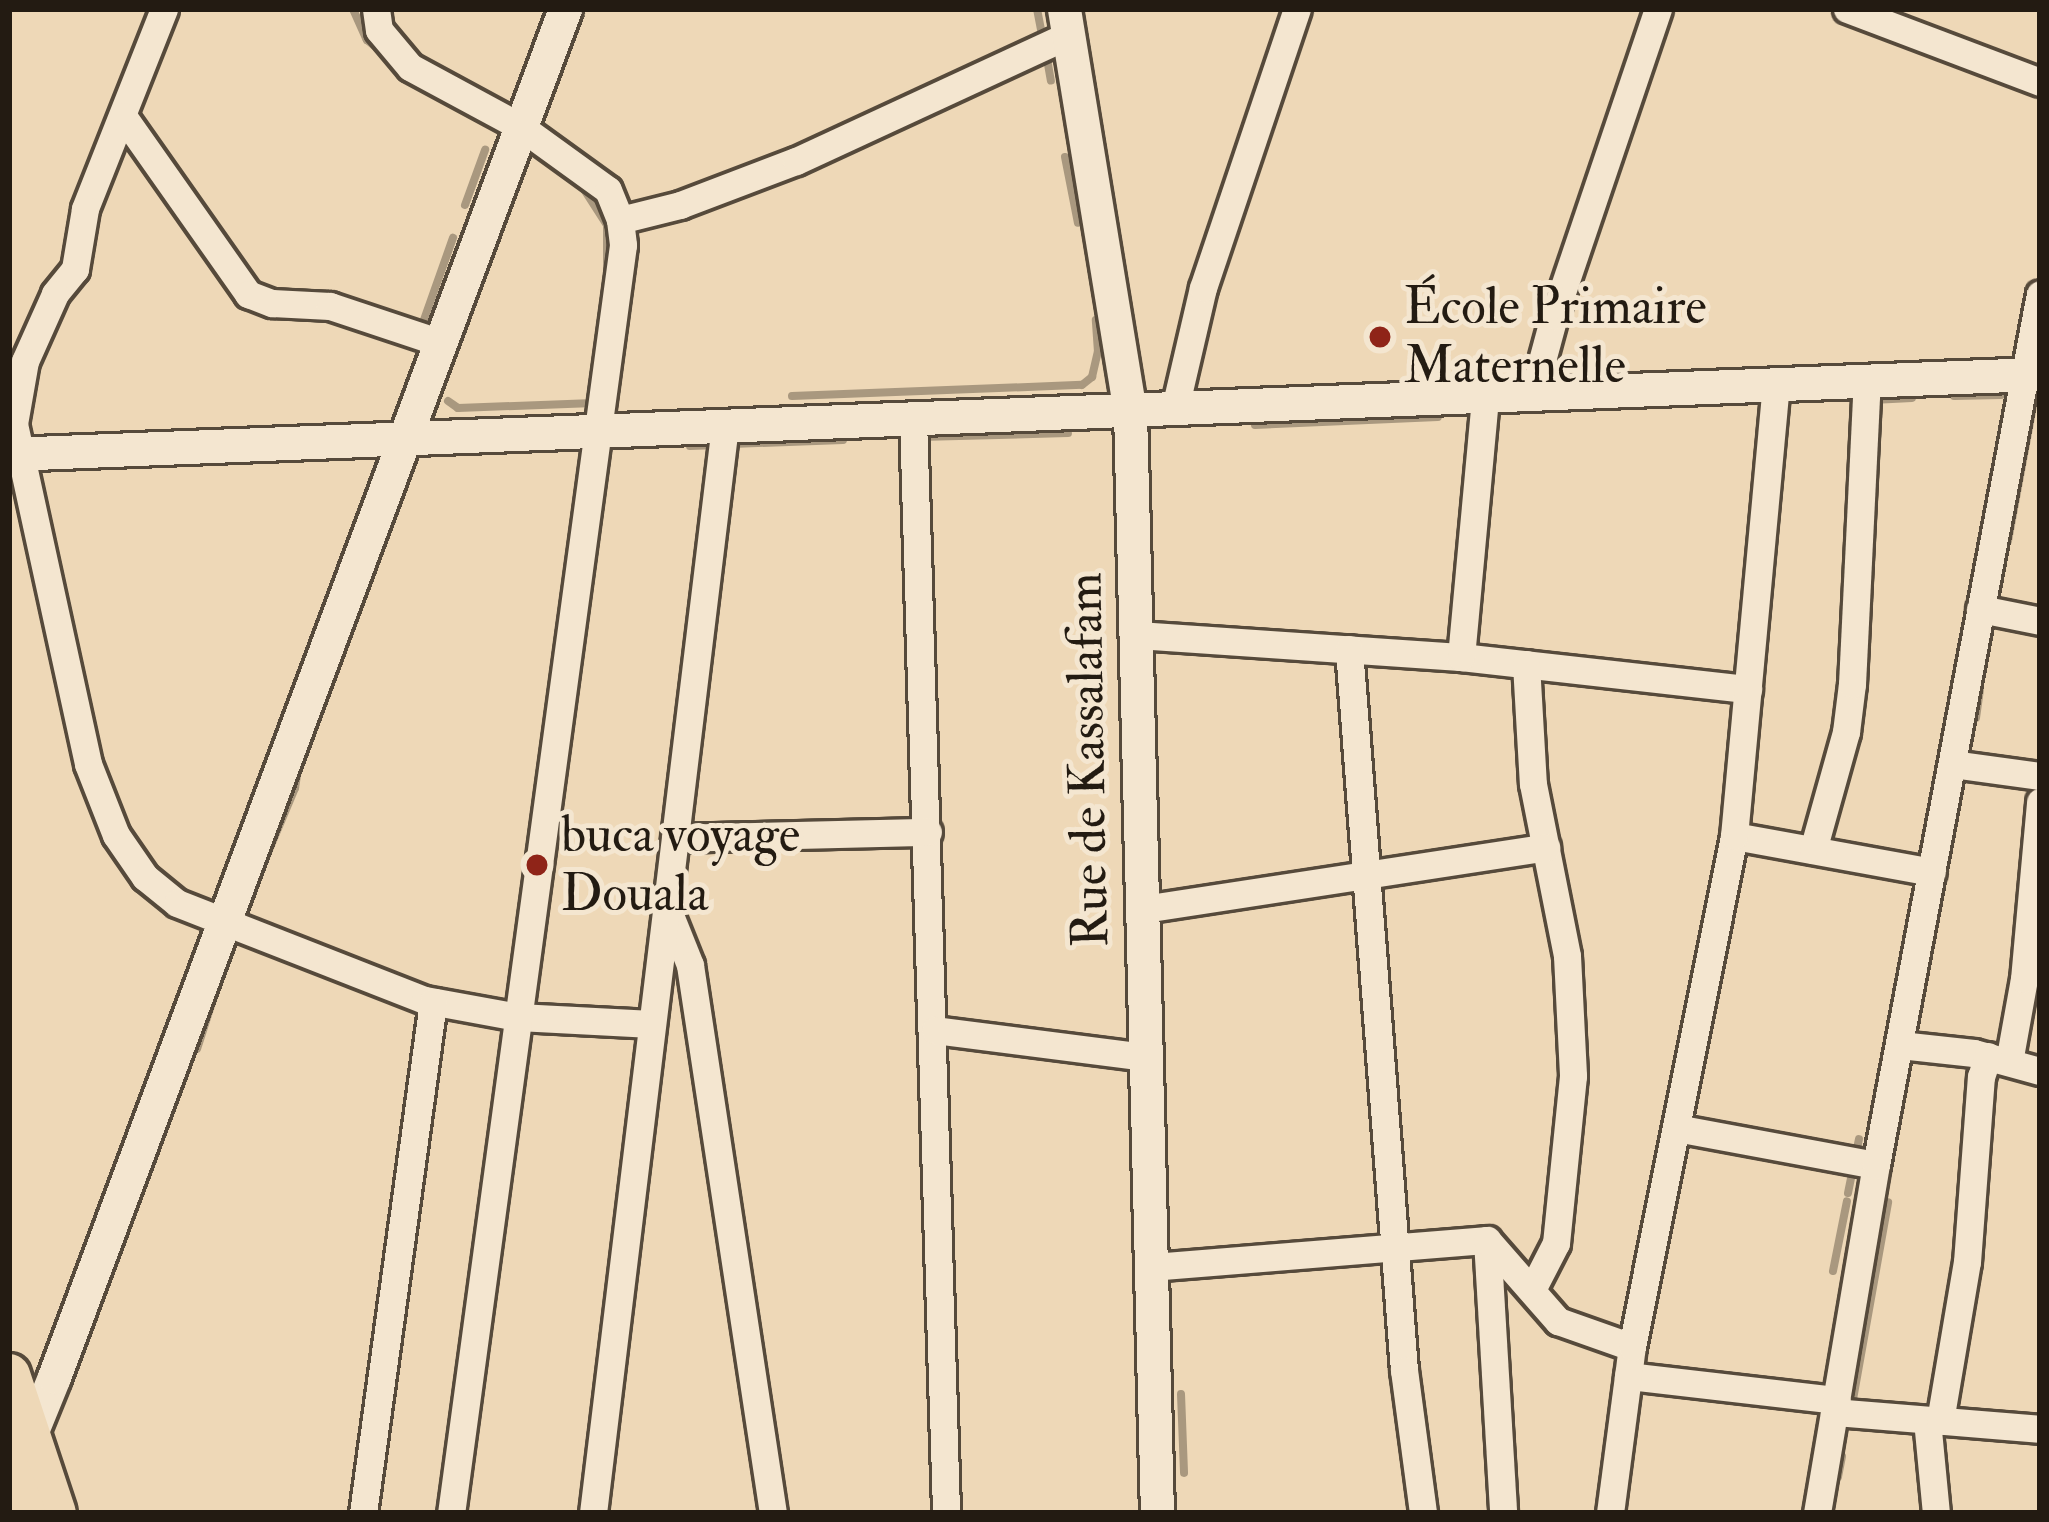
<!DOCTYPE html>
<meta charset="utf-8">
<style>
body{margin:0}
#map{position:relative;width:2049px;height:1522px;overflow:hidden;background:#eed8b7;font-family:"IM FELL Double Pica",serif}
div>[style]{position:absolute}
.stream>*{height:8px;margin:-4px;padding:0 4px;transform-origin:4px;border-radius:4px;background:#a9987f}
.roads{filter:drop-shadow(3px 0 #564a3b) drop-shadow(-3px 0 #564a3b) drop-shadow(0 3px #564a3b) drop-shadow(0 -3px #564a3b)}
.minor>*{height:27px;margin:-13.5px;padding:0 13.5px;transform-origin:13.5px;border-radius:13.5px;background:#f4e6d0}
.tertiary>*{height:33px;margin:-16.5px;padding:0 16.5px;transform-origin:16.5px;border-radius:16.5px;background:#f4e6d0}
.primary>*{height:42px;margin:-21px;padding:0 21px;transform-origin:21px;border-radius:21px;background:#eed8b7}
.dots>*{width:33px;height:33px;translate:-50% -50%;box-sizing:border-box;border:6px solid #f4e6d0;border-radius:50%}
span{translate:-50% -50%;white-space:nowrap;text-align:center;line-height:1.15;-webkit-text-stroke:10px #f4e6d0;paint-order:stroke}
.poi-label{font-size:51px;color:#231b12}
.left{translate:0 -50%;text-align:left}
.street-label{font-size:51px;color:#231b12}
.frame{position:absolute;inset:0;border:12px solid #231b12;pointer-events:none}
</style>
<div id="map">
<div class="stream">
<div style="left:353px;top:9px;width:34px;rotate:66deg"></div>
<div style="left:367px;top:40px;width:22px;rotate:39deg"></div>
<div style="left:1037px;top:9px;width:31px;rotate:79deg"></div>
<div style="left:1046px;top:53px;width:28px;rotate:80deg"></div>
<div style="left:1065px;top:157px;width:67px;rotate:78.9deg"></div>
<div style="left:580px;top:183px;width:50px;rotate:57.3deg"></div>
<div style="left:607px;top:225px;width:43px;rotate:90deg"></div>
<div style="left:465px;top:205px;width:59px;rotate:-70deg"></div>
<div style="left:420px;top:331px;width:99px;rotate:-70.5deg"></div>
<div style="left:792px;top:396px;width:290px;rotate:-2.2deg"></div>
<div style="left:1082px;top:385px;width:13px;rotate:-39deg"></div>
<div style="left:1092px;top:377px;width:26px;rotate:-77deg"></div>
<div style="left:1098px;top:352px;width:32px;rotate:-94deg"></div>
<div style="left:1954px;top:396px;width:47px;rotate:-1.2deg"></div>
<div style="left:1872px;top:400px;width:40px;rotate:-2.9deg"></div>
<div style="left:448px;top:401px;width:12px;rotate:35deg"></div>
<div style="left:458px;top:408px;width:136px;rotate:-2.1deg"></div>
<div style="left:1255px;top:425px;width:183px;rotate:-2.5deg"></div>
<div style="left:920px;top:437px;width:148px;rotate:-1.5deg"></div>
<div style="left:731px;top:444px;width:112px;rotate:-2deg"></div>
<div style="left:690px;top:446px;width:28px;rotate:-2deg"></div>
<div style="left:2008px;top:541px;width:147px;rotate:-79.5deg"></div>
<div style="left:2035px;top:396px;width:5px"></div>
<div style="left:324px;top:701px;width:98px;rotate:-71deg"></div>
<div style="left:1976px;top:718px;width:28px;rotate:-82deg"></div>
<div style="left:305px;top:744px;width:32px;rotate:-66deg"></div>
<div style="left:241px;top:917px;width:140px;rotate:-67.3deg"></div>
<div style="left:295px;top:788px;width:24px;rotate:-81deg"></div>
<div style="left:197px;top:1049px;width:124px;rotate:-72.1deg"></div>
<div style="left:1848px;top:1193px;width:55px;rotate:-78.5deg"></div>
<div style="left:1833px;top:1271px;width:71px;rotate:-78.7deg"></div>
<div style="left:1181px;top:1394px;width:79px;rotate:87.8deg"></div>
<div style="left:1852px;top:1405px;width:206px;rotate:-79.9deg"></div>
<div style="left:1838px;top:1477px;width:21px;rotate:-79deg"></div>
</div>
<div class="roads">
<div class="minor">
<div style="left:164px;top:9px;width:215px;rotate:111.6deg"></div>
<div style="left:85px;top:209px;width:61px;rotate:99.5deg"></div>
<div style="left:75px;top:269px;width:32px;rotate:129deg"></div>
<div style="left:55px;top:294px;width:73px;rotate:114.1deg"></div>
<div style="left:25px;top:361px;width:64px;rotate:99.9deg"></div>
<div style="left:14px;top:424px;width:348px;rotate:77.7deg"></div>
<div style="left:88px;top:764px;width:76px;rotate:68.5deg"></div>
<div style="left:116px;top:835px;width:51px;rotate:55.4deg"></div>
<div style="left:145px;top:877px;width:41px;rotate:39.1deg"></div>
<div style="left:177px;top:903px;width:266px;rotate:21.4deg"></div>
<div style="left:425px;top:1000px;width:95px;rotate:10.4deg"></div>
<div style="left:518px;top:1017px;width:134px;rotate:3deg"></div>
<div style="left:376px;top:9px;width:21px;rotate:82deg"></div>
<div style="left:379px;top:30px;width:48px;rotate:50deg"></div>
<div style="left:410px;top:67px;width:126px;rotate:28.4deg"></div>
<div style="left:521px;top:127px;width:107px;rotate:35.9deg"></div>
<div style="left:608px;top:190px;width:32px;rotate:68deg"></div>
<div style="left:620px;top:220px;width:25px;rotate:83deg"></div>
<div style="left:623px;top:245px;width:1280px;rotate:97.72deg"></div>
<div style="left:1847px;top:9px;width:206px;rotate:20.7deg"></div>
<div style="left:123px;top:116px;width:218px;rotate:54.9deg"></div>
<div style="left:248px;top:294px;width:26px;rotate:21deg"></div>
<div style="left:272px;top:303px;width:58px;rotate:3deg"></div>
<div style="left:330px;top:306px;width:114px;rotate:18.4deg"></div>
<div style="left:620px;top:220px;width:62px;rotate:-14deg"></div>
<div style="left:680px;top:205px;width:124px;rotate:-20.8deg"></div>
<div style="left:796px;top:161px;width:301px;rotate:-24.8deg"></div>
<div style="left:1533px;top:394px;width:81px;rotate:-74.9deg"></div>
<div style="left:1554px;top:316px;width:324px;rotate:-71.3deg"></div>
<div style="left:1175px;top:408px;width:123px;rotate:-76.9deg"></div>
<div style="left:1203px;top:288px;width:294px;rotate:-71.4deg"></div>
<div style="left:913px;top:418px;width:1095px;rotate:88.27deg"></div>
<div style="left:1980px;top:609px;width:61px;rotate:11.3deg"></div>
<div style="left:1136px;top:635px;width:326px;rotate:3.9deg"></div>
<div style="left:1461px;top:657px;width:289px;rotate:6.4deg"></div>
<div style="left:1349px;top:649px;width:723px;rotate:85.64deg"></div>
<div style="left:1404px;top:1370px;width:144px;rotate:82.4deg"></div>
<div style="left:1461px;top:657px;width:262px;rotate:-84.7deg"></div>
<div style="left:1526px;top:664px;width:120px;rotate:86.7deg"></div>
<div style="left:1533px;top:784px;width:175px;rotate:78.8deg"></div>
<div style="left:1567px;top:956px;width:120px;rotate:87.1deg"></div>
<div style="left:1573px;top:1076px;width:168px;rotate:95.8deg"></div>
<div style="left:1556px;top:1243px;width:53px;rotate:117.1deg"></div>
<div style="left:1952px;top:764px;width:89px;rotate:7.8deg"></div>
<div style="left:1734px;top:836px;width:201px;rotate:10.3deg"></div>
<div style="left:675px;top:838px;width:253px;rotate:-1.4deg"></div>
<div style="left:1813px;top:850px;width:123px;rotate:-74.4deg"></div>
<div style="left:1846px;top:732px;width:48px;rotate:-82.9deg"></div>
<div style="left:1852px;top:684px;width:303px;rotate:-87.2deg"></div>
<div style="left:1143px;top:909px;width:408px;rotate:-8.7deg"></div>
<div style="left:668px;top:910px;width:59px;rotate:68.2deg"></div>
<div style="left:690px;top:965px;width:554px;rotate:81.39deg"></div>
<div style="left:935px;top:1030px;width:213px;rotate:7.3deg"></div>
<div style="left:1900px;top:1045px;width:74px;rotate:6.2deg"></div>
<div style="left:1974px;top:1053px;width:68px;rotate:15.3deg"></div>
<div style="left:2009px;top:1062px;width:84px;rotate:-79.8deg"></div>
<div style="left:2024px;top:979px;width:178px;rotate:-84.8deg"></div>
<div style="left:1676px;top:1128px;width:203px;rotate:10.5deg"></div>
<div style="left:1487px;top:1240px;width:273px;rotate:86.6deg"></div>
<div style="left:1151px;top:1267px;width:337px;rotate:-4.6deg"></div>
<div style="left:1487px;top:1240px;width:108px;rotate:48.8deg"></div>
<div style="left:1558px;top:1321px;width:78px;rotate:19.4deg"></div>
<div style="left:1628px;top:1376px;width:210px;rotate:6.6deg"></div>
<div style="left:1834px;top:1412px;width:207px;rotate:4.7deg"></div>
<div style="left:1927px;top:1420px;width:93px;rotate:84.5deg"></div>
<div style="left:1940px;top:1421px;width:161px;rotate:-80.4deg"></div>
<div style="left:1967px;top:1262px;width:186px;rotate:-85.7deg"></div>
<div style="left:1981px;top:1077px;width:22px;rotate:-72deg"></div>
<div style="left:363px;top:1513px;width:516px;rotate:-82.2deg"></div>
<div style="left:593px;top:1513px;width:1095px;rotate:-83.08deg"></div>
<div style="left:1610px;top:1513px;width:167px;rotate:-82.5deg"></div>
<div style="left:1632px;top:1347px;width:521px;rotate:-78.71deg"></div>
<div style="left:1734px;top:836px;width:453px;rotate:-84.7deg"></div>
<div style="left:1817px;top:1513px;width:353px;rotate:-80.4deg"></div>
<div style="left:1876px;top:1165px;width:886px;rotate:-79.34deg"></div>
</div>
<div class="tertiary">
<div style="left:1064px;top:9px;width:406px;rotate:80.7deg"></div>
<div style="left:1130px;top:410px;width:1103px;rotate:88.6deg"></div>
<div style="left:9px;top:454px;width:2033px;rotate:-2.26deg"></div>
<div style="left:9px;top:1448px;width:24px;rotate:-30deg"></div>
<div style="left:30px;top:1436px;width:64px;rotate:-67.9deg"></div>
<div style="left:54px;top:1377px;width:1460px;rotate:-69.52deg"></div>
</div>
<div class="primary">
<div style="left:9px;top:1375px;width:145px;rotate:71.6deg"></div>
<div style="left:9px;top:1471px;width:45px;rotate:70.3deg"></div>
</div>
</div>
<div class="dots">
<div style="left:1380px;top:337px;background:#8f2418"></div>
<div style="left:537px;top:865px;background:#8f2418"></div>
</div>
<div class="poi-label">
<span class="left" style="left:1404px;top:337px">École Primaire<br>Maternelle</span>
<span class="left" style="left:561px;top:865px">buca voyage<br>Douala</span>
</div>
<div class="street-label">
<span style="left:1088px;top:760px;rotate:-91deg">Rue de Kassalafam</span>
</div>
<div class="frame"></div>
</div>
